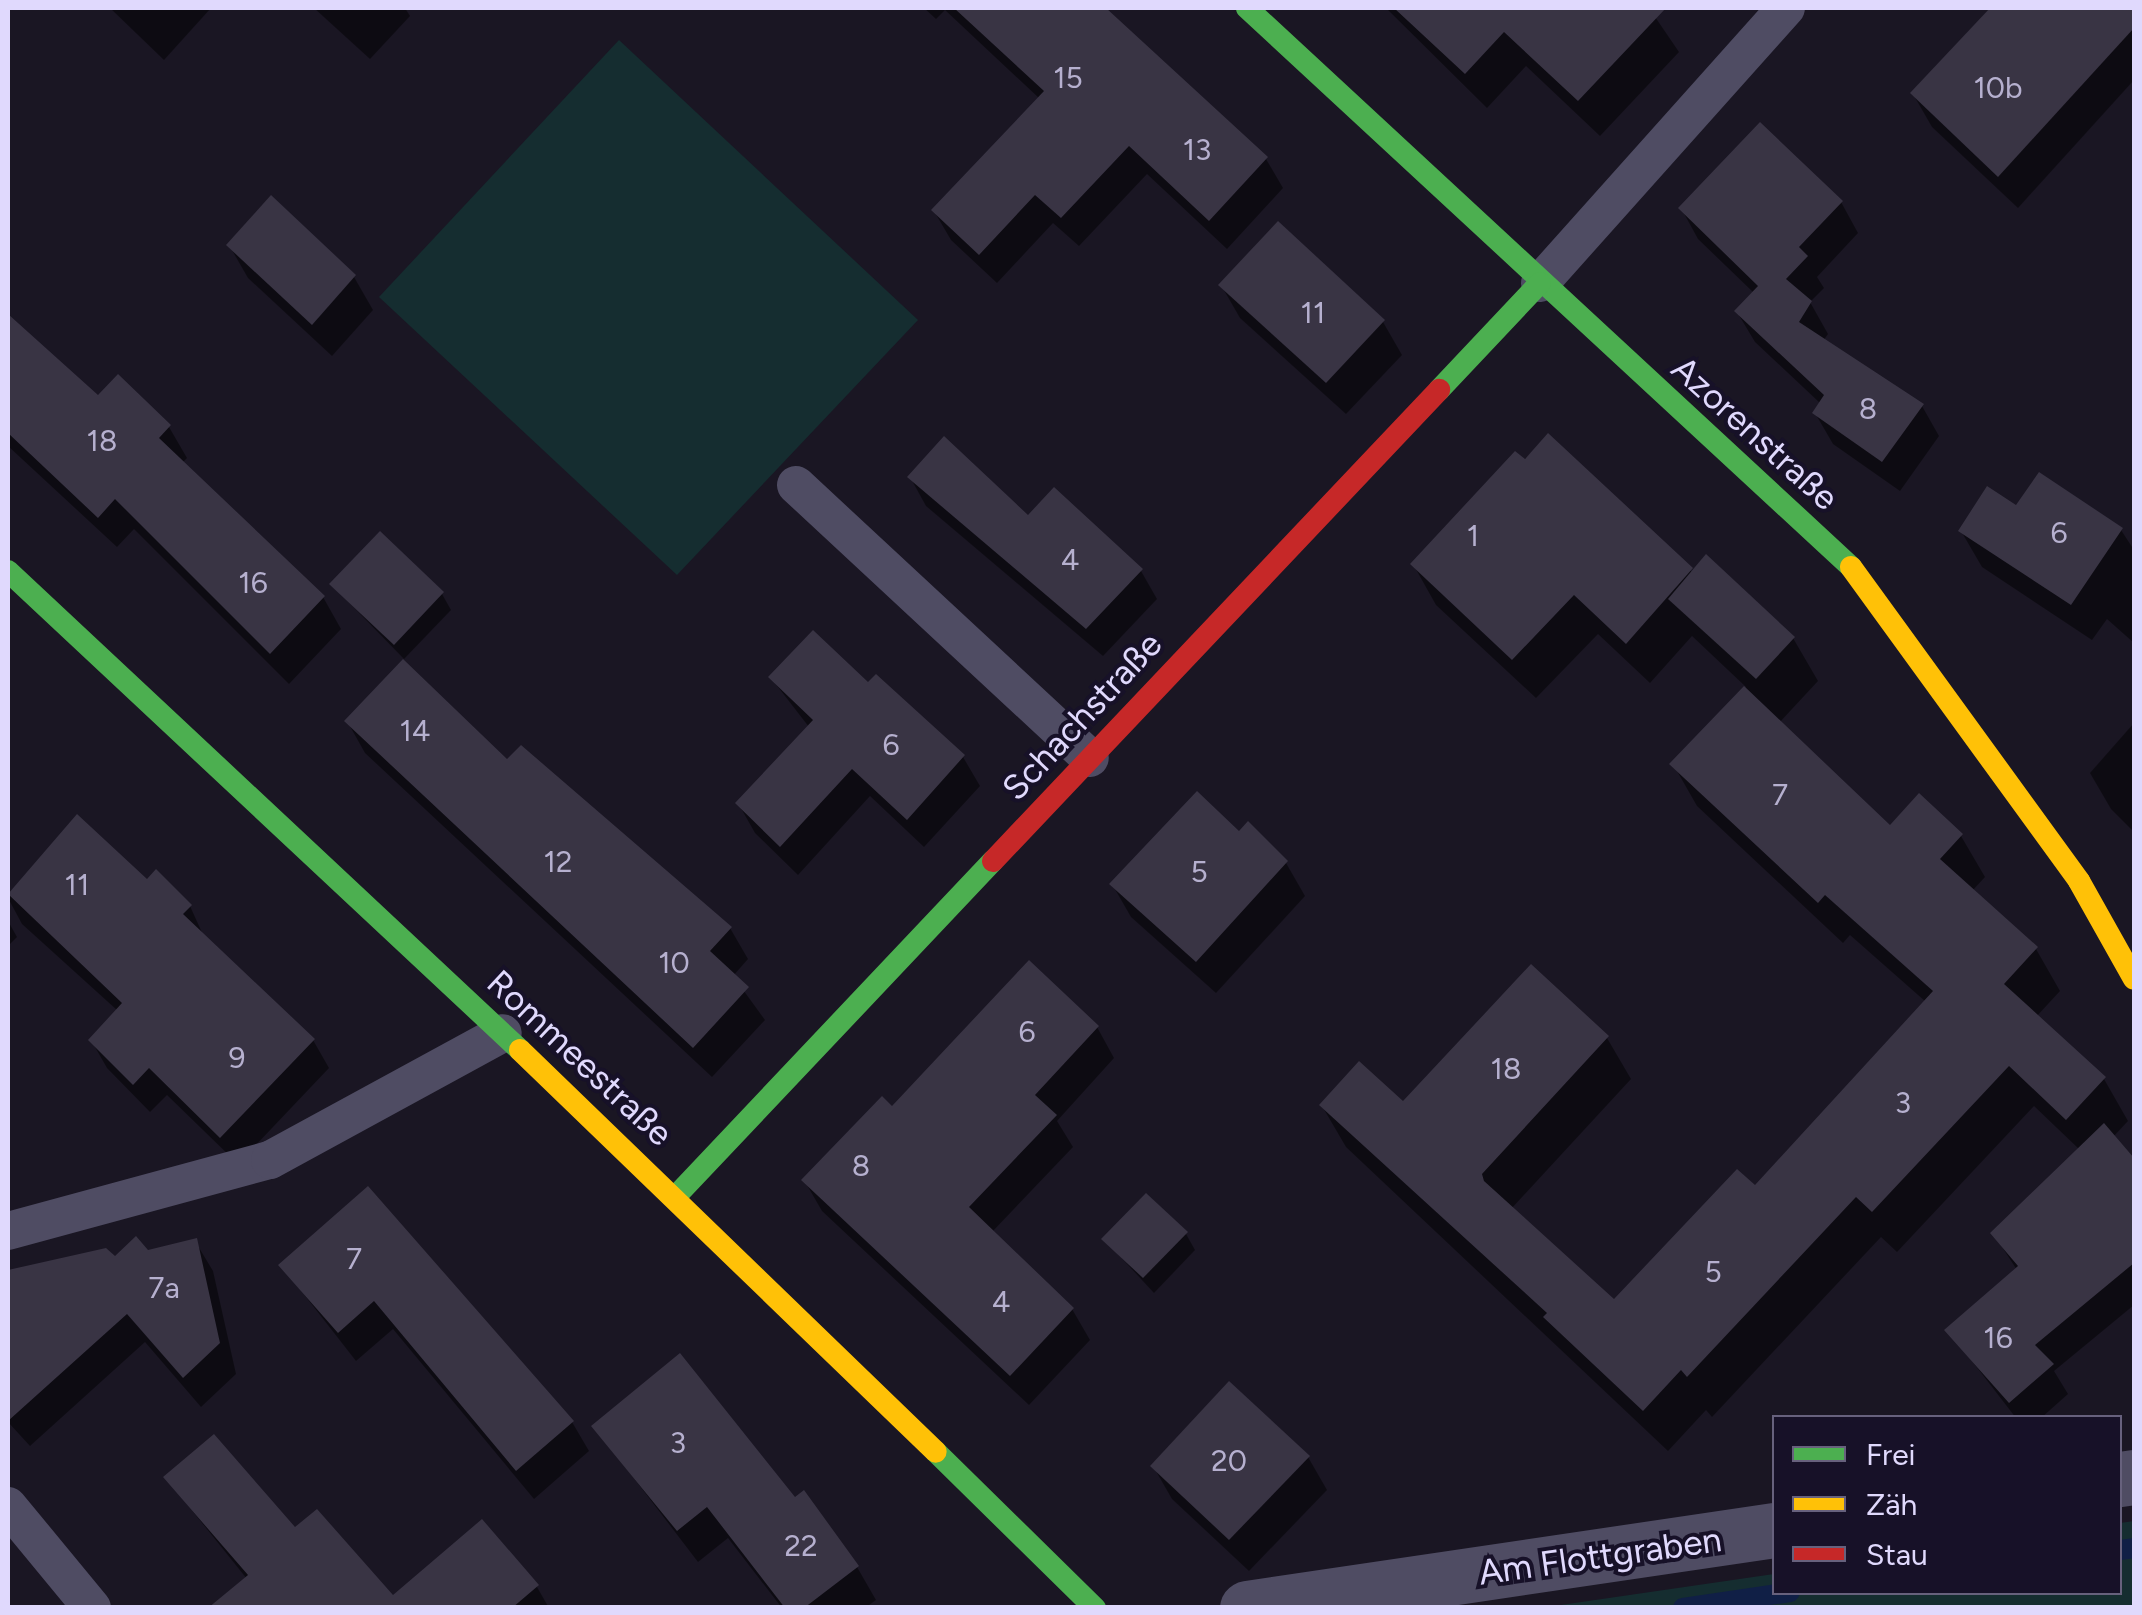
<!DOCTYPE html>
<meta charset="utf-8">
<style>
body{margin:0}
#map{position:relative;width:2142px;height:1615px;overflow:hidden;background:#1a1623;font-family:Figtree,sans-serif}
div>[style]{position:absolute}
.green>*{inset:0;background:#152d30}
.shadow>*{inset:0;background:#0007}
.stream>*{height:20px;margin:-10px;padding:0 10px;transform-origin:10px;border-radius:10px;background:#101f46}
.building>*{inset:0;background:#393444}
.lane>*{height:38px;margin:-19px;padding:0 19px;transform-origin:19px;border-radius:19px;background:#4f4c63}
.street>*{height:55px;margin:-27.5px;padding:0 27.5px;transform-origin:27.5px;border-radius:27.5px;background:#4f4c63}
.fast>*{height:22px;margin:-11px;padding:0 11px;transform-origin:11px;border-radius:11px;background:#4caf50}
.slow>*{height:22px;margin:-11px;padding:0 11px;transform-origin:11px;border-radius:11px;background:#ffc107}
.jam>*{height:22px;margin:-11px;padding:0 11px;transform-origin:11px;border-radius:11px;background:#c62828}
span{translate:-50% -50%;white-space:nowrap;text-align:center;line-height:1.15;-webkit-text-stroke:8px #171128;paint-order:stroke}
.number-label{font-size:30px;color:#b6b0cf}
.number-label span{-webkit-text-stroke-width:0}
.street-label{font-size:35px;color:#e0d9fd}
.frame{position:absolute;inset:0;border:10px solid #e0d9fd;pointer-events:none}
.legend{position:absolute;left:1772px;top:1415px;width:350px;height:180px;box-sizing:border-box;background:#171128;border:2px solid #67617d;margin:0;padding:12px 18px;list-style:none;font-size:30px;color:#e0d9fd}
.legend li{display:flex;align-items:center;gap:20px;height:50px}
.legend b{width:50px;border:2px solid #67617d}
</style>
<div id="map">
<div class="green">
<div style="clip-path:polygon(619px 40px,918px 320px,677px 575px,379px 297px)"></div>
<div style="clip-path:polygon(2134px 1521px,2134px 1607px,1547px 1607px,1774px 1574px,1774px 1592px,2120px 1592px,2120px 1523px)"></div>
</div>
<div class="shadow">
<div style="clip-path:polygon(110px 8px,211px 8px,164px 60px)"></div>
<div style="clip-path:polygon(314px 8px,405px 8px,410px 16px,370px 59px)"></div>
<div style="clip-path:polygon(924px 8px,1103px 8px,1266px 159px,1283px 188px,1227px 249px,1147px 174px,1079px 246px,1053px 223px,997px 283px,951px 240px,934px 211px,1040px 99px,945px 10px,936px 19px)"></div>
<div style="clip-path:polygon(1386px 8px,1649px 8px,1679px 52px,1600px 136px,1526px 66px,1487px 108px)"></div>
<div style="clip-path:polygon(1992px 8px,2134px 8px,2134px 80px,2018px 208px,1932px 127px,1913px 94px)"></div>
<div style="clip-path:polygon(1841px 202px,1858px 233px,1817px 277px,1824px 288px,1810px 302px,1828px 334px,1823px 341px,1922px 406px,1939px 436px,1900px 491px,1833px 444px,1815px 413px,1821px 404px,1755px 342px,1737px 312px,1754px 293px,1698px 239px,1681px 208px)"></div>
<div style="clip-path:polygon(1278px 225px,1383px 322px,1402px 355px,1346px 414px,1240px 318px,1221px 285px)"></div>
<div style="clip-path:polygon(229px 245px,354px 277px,373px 310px,332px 356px,248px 278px)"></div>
<div style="clip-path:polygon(8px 317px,98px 398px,118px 378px,169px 427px,187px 458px,182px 463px,323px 597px,341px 629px,289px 684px,134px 529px,117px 547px,8px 446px)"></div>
<div style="clip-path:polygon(1548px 437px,1693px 573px,1793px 638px,1818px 681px,1779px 723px,1890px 829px,1961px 836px,1985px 877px,1972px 891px,2036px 949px,2060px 991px,2036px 1017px,2104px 1079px,2128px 1121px,2113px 1137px,2134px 1162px,2134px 1305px,2054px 1371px,2068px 1394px,2041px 1418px,2016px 1418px,1948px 1330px,2017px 1270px,1993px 1233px,2080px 1150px,2034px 1106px,1897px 1252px,1881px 1237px,1712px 1417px,1706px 1410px,1668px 1451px,1346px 1147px,1322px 1106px,1403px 1104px,1607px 1038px,1631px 1079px,1511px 1209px,1614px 1302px,1755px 1189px,1926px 1002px,1850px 935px,1843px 943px,1697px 806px,1673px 764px,1746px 687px,1692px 636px,1650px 683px,1598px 634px,1536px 698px,1436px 605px,1413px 564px)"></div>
<div style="clip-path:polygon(910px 477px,1029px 519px,1141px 571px,1157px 599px,1103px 656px,926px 506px)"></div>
<div style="clip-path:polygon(2017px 509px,2121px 530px,2134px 550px,2134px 643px,2107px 619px,2092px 640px,1982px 567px,1961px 531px)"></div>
<div style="clip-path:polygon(332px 585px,442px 594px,451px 610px,404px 659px)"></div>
<div style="clip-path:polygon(771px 678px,868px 686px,963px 757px,980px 786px,924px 847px,870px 796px,798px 875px,755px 833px,738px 803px,809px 727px)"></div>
<div style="clip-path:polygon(347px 721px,730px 928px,748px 959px,733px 976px,765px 1020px,712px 1077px,365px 753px)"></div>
<div style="clip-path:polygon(2134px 723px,2134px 832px,2111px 809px,2090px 773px)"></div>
<div style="clip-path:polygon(78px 818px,147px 883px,190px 906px,204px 937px,313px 1040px,329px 1068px,238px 1164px,167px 1095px,150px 1112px,107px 1068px,91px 1040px,118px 1011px,22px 924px,8px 898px)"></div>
<div style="clip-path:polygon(1286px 863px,1305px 896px,1216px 993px,1131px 917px,1112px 884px)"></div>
<div style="clip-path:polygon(8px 921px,17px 937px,8px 946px)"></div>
<div style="clip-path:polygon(1097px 1027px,1114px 1058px,1057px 1121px,1073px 1147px,992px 1232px,1072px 1309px,1090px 1340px,1029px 1405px,822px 1211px,804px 1180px,892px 1110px)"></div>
<div style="clip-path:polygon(368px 1189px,572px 1422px,589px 1451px,534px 1499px,393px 1329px,356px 1361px,281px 1265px)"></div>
<div style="clip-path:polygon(1186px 1234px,1195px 1250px,1154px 1293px,1104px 1239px)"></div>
<div style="clip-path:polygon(195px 1241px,213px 1271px,236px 1374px,201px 1407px,145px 1342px,30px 1446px,8px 1422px,8px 1273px,105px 1250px,115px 1259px)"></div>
<div style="clip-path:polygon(594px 1426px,795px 1500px,857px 1567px,876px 1600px,865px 1608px,782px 1608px,728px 1538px,698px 1562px)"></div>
<div style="clip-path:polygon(1308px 1457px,1327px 1490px,1249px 1571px,1172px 1499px,1153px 1466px)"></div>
<div style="clip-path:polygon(166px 1478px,295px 1530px,247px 1579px)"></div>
<div style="clip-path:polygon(537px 1587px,549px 1608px,406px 1608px)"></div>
</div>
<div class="stream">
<div style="left:2120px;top:1550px;width:14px;rotate:-8deg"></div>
<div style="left:1683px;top:1608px;width:108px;rotate:-8.5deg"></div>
</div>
<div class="building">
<div style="clip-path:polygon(954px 8px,1106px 8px,1268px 157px,1209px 221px,1129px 146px,1061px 218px,1035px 195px,979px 255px,931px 210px,1044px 91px)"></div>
<div style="clip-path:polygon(1394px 8px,1666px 8px,1578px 101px,1504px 32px,1465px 74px)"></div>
<div style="clip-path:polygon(1990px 8px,2134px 8px,2134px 28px,1998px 177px,1910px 93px)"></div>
<div style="clip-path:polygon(1760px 122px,1843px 201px,1799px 247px,1808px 256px,1786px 279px,1812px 301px,1799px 322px,1924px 404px,1882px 462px,1812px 413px,1824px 395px,1734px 311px,1758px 286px,1678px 208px)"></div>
<div style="clip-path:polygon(271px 195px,356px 275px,312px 325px,226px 245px)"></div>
<div style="clip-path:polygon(1278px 221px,1385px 320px,1326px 383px,1218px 285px)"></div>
<div style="clip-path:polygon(8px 314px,98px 395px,118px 374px,171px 425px,159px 438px,325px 596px,270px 654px,115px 499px,98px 518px,8px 433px)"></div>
<div style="clip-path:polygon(1548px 433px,1693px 568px,1626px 644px,1574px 595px,1512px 660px,1410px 564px,1515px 451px,1525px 459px)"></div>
<div style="clip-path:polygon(944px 436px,1028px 515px,1054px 487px,1143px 569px,1086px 629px,907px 477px)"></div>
<div style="clip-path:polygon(2039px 472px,2123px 528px,2071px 605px,1958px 531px,1987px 486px,2016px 505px)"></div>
<div style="clip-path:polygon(380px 531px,444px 592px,394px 645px,329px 584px)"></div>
<div style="clip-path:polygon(1706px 554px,1795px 637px,1756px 679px,1668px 599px)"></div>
<div style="clip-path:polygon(813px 630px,868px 682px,876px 674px,965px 755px,907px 820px,852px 769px,780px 847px,735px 803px,813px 720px,768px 677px)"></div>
<div style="clip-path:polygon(403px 659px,507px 759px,521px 745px,732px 927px,710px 951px,749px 987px,693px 1048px,344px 721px)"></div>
<div style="clip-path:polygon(1744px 686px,1890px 825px,1919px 793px,1963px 834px,1940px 859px,2038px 947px,2004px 984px,2106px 1077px,2066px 1120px,2009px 1066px,1872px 1212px,1856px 1197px,1687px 1377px,1681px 1370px,1643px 1411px,1543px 1317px,1547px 1313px,1319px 1105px,1359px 1061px,1403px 1101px,1531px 964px,1609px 1036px,1482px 1174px,1484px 1181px,1614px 1299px,1737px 1169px,1755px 1185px,1933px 991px,1825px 895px,1818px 903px,1669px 764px)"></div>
<div style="clip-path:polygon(1197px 791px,1239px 831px,1248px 821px,1288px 861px,1196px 962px,1109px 884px)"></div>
<div style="clip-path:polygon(77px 814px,147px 879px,156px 869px,192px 905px,183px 914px,315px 1039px,220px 1138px,149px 1068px,133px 1085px,88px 1040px,122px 1003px,8px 894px)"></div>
<div style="clip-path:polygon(1029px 960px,1099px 1026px,1035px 1095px,1057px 1115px,969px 1207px,1074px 1308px,1010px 1376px,801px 1180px,882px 1096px,892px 1106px)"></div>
<div style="clip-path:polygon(2104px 1123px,2134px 1158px,2134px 1263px,2035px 1345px,2054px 1364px,2009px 1403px,1944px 1330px,2018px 1266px,1990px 1233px)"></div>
<div style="clip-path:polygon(368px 1186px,574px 1421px,516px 1471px,374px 1301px,338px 1333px,278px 1265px)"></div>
<div style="clip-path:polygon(1146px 1193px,1188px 1232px,1143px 1278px,1101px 1239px)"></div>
<div style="clip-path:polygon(136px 1236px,148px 1250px,197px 1238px,220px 1343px,183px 1378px,127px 1314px,8px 1421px,8px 1270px,106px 1248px,115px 1256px)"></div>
<div style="clip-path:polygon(680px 1353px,795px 1497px,804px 1490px,859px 1566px,804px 1608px,785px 1608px,707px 1507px,677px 1531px,591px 1426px)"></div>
<div style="clip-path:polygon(1229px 1381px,1310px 1456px,1229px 1540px,1150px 1466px)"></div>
<div style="clip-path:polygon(214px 1434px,295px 1527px,317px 1509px,393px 1595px,482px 1519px,539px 1585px,512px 1608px,208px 1608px,248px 1575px,163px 1477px)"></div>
</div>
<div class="lane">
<div style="left:1540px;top:283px;width:369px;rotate:-48.2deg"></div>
<div style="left:796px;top:485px;width:401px;rotate:42.9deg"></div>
<div style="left:8px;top:1231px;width:271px;rotate:-15.2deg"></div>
<div style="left:270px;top:1160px;width:265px;rotate:-28.6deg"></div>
<div style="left:8px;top:1506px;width:132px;rotate:50.5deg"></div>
</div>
<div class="street">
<div style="left:2120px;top:1479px;width:14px;rotate:-8deg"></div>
<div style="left:1247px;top:1608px;width:533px;rotate:-8.42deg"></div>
</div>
<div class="fast">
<div style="left:1247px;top:8px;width:823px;rotate:42.78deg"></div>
<div style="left:1439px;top:390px;width:147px;rotate:-46.7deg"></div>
<div style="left:8px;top:571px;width:701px;rotate:43.09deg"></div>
<div style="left:676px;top:1196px;width:461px;rotate:-46.6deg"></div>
<div style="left:936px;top:1452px;width:223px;rotate:44.5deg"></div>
</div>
<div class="slow">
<div style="left:1851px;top:567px;width:388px;rotate:54deg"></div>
<div style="left:2079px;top:881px;width:112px;rotate:60.7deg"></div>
<div style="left:520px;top:1050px;width:578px;rotate:44.02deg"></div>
</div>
<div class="jam">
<div style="left:993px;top:861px;width:649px;rotate:-46.56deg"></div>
</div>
<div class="number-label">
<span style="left:1068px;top:78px">15</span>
<span style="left:1998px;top:88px">10b</span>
<span style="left:1197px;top:150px">13</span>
<span style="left:1313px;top:313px">11</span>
<span style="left:1868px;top:409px">8</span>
<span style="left:102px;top:441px">18</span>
<span style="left:2059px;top:533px">6</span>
<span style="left:1473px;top:536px">1</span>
<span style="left:1070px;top:560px">4</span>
<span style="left:253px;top:583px">16</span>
<span style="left:415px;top:731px">14</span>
<span style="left:891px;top:745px">6</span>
<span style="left:1780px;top:795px">7</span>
<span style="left:558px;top:862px">12</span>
<span style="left:1199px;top:872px">5</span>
<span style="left:77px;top:885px">11</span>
<span style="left:674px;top:963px">10</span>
<span style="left:1027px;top:1032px">6</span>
<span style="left:237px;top:1058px">9</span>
<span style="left:1506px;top:1069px">18</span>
<span style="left:1903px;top:1103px">3</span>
<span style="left:861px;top:1166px">8</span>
<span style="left:354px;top:1259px">7</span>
<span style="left:1713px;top:1272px">5</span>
<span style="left:164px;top:1288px">7a</span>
<span style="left:1001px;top:1302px">4</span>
<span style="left:1998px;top:1338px">16</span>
<span style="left:678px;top:1443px">3</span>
<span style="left:1229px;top:1461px">20</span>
<span style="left:801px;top:1546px">22</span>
</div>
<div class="street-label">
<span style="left:1755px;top:433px;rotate:42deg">Azorenstraße</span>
<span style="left:1082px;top:716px;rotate:-47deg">Schachstraße</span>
<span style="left:580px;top:1058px;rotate:43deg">Rommeestraße</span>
<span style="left:1600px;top:1556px;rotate:-8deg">Am Flottgraben</span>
</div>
<div class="frame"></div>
<ul class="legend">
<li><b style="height:12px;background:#4caf50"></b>Frei</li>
<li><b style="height:12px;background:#ffc107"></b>Zäh</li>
<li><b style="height:12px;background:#c62828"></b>Stau</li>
</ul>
</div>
